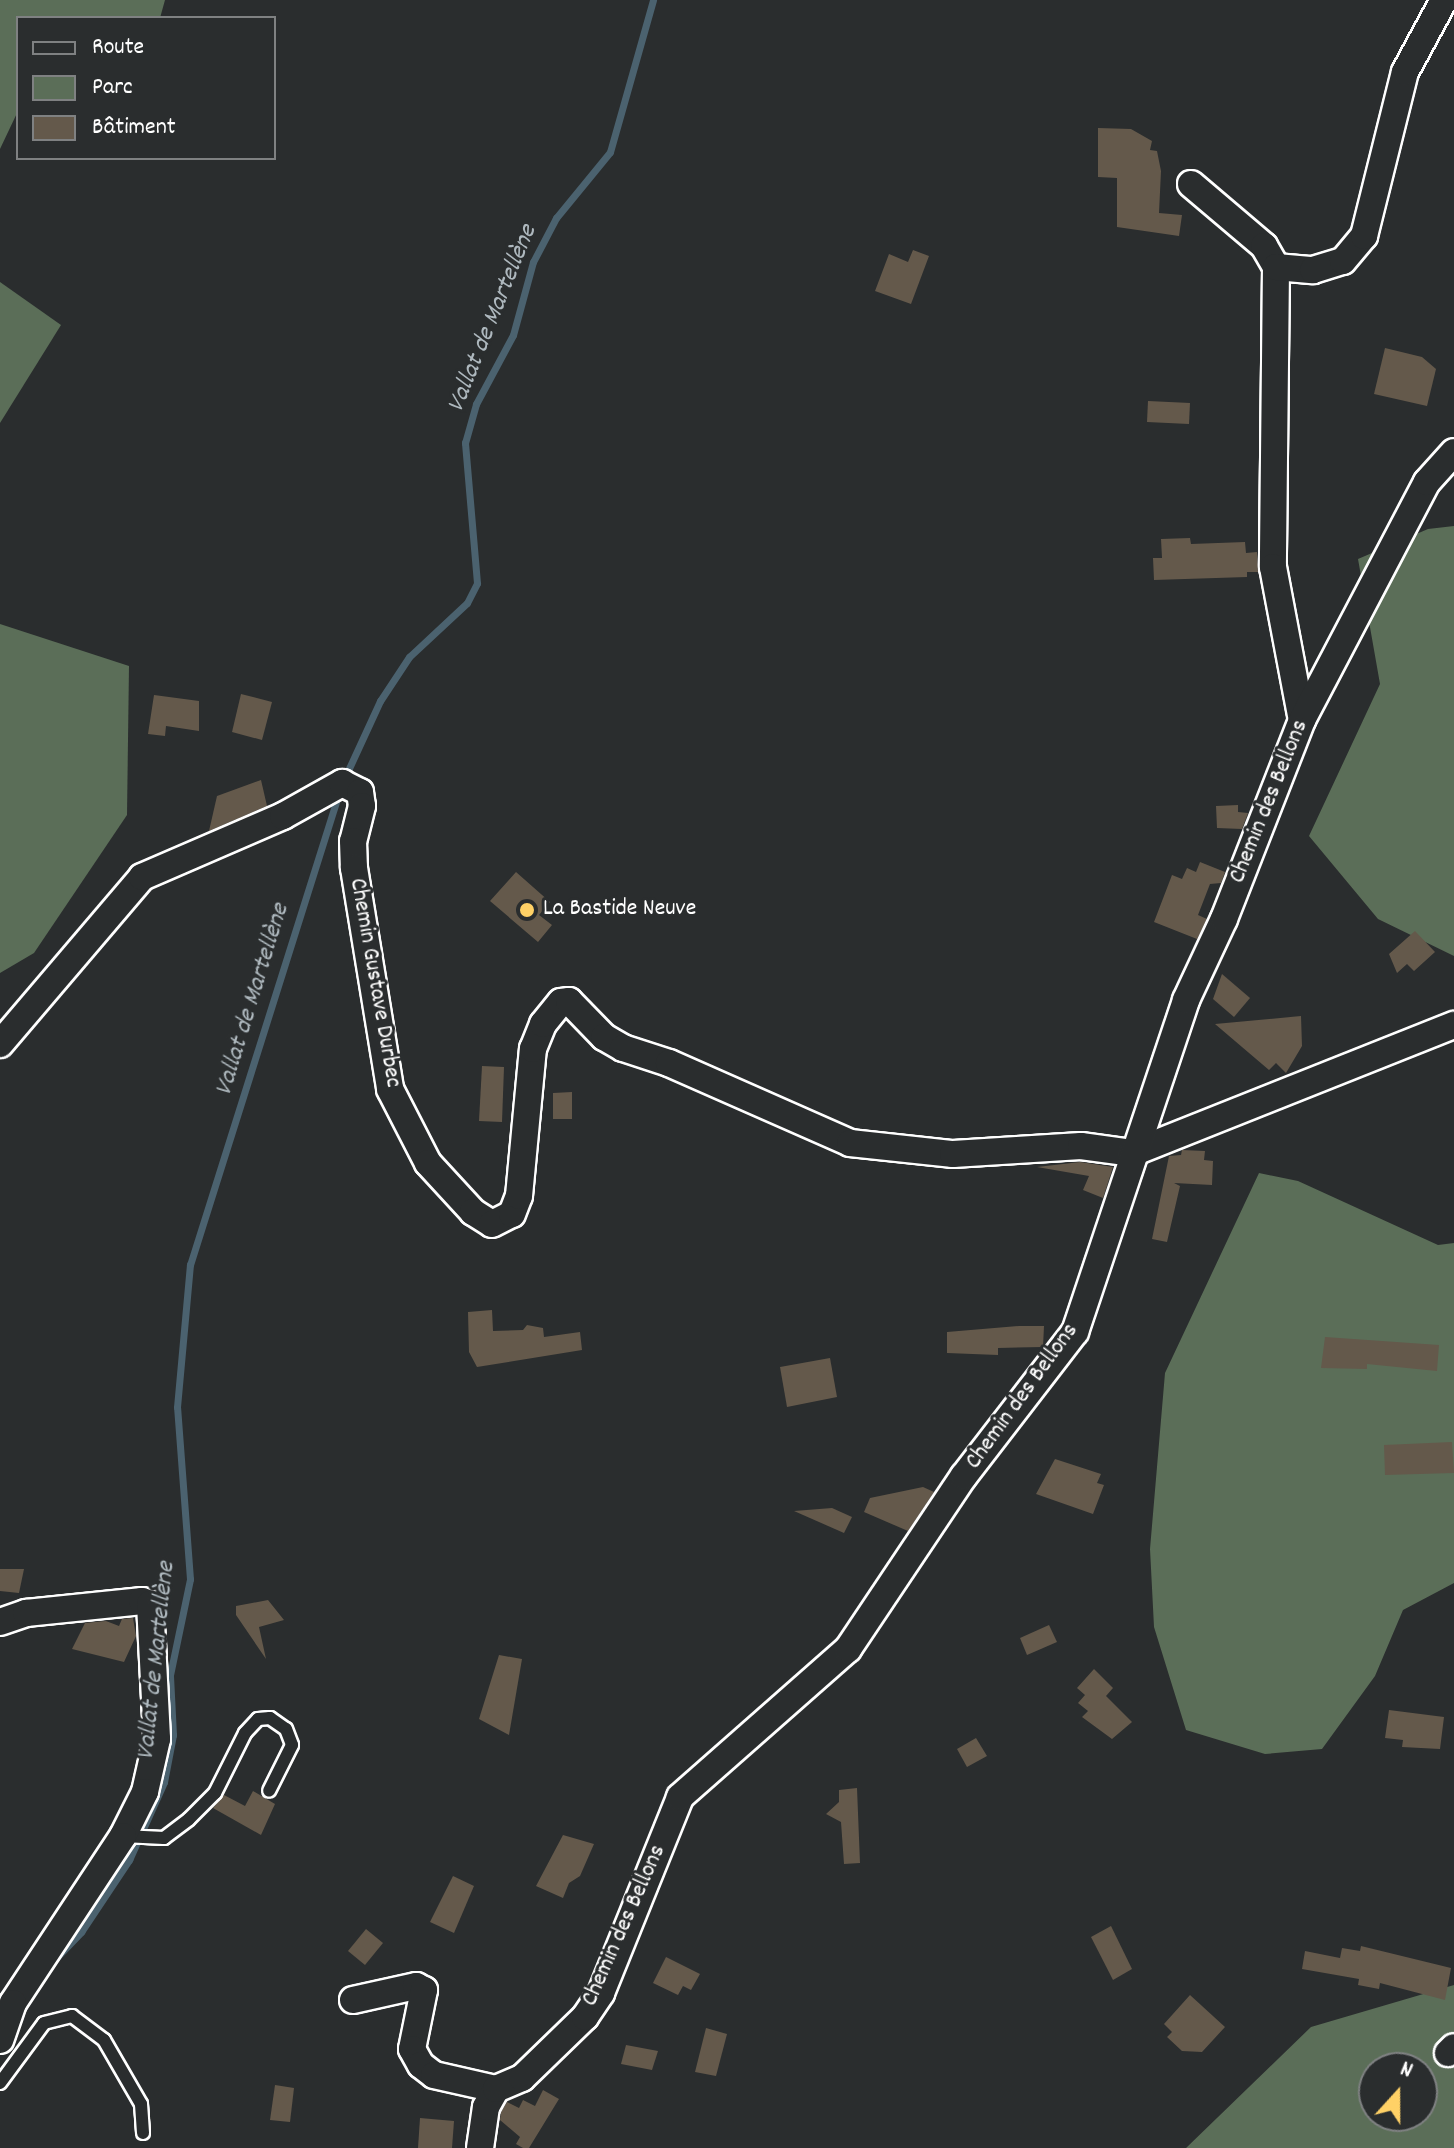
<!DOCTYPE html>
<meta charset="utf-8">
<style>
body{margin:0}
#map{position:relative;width:1454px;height:2148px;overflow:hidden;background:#2a2d2e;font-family:Dekko,sans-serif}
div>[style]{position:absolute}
.green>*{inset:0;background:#5b6e58}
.stream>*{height:7px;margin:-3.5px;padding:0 3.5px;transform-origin:3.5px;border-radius:3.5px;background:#4b626f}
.building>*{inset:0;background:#64594b}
.roads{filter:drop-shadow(2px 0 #fff) drop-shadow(-2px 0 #fff) drop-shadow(0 2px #fff) drop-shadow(0 -2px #fff)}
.service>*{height:12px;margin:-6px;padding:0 6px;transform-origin:6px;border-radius:6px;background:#2a2d2e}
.minor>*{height:26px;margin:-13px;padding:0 13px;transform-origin:13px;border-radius:13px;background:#2a2d2e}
.dots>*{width:22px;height:22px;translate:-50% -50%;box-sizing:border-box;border:4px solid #2a2d2e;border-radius:50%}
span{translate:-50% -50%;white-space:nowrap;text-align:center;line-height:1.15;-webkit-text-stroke:6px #2a2d2e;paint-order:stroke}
.street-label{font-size:24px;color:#fff}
.poi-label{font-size:24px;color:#fff}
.left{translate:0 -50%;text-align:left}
.water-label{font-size:26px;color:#aeb8be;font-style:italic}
.legend{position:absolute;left:16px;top:16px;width:260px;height:144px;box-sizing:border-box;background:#2a2d2e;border:2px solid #7f8182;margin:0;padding:10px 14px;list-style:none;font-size:24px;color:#fff}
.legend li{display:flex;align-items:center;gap:16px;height:40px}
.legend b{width:40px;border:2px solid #7f8182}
.north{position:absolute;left:1358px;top:2052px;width:80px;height:80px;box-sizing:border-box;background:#2a2d2e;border:2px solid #7f8182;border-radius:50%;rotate:21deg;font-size:22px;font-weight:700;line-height:32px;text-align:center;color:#fff}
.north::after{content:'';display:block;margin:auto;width:28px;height:36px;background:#ffd166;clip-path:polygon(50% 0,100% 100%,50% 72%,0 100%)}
</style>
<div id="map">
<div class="green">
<div style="clip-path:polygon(0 0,165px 0,160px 18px,18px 18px,18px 111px,0 149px)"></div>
<div style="clip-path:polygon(0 282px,61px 325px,0 423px)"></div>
<div style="clip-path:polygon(1454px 526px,1454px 956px,1378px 919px,1309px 836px,1380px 684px,1358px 559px,1428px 529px)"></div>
<div style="clip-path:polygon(0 624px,129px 666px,127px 815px,34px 953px,0 973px)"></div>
<div style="clip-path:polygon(1259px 1173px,1298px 1181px,1438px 1245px,1454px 1243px,1454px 1583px,1403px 1610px,1375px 1676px,1322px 1749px,1265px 1754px,1186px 1730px,1154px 1627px,1150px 1549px,1165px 1373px)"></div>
<div style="clip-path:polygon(evenodd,1454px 1985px,1454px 2148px,1186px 2148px,1311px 2027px,1454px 1985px,1374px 2068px,1422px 2068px,1422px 2116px,1374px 2116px,1374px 2068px)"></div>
</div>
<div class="stream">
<div style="left:345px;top:777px;width:84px;rotate:-65.3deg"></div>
<div style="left:380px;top:701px;width:53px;rotate:-56.6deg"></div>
<div style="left:409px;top:657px;width:79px;rotate:-43deg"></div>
<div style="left:467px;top:603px;width:22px;rotate:-63deg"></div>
<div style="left:477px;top:583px;width:141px;rotate:-94.9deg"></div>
<div style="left:465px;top:443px;width:41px;rotate:-74.2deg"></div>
<div style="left:476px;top:404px;width:78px;rotate:-61.8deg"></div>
<div style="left:513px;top:335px;width:76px;rotate:-74.7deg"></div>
<div style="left:533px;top:262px;width:50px;rotate:-62.4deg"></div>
<div style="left:556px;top:218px;width:85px;rotate:-50.7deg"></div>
<div style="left:610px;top:152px;width:158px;rotate:-74.2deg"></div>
<div style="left:57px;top:1957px;width:35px;rotate:-46deg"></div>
<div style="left:81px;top:1932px;width:87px;rotate:-56.3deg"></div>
<div style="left:129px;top:1860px;width:85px;rotate:-65.8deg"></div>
<div style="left:164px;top:1782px;width:48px;rotate:-79.2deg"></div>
<div style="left:173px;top:1735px;width:60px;rotate:-92.9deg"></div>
<div style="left:170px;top:1675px;width:98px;rotate:-78.2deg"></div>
<div style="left:190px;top:1579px;width:172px;rotate:-94.3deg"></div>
<div style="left:177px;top:1407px;width:143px;rotate:-84.8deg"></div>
<div style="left:190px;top:1265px;width:496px;rotate:-72.5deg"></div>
</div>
<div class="building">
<div style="clip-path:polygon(1098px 128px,1131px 129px,1152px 141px,1150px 150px,1157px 151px,1161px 171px,1159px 213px,1182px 215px,1179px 236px,1117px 227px,1117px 178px,1098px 177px)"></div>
<div style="clip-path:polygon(913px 250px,929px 256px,911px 304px,875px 291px,889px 254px,908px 262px)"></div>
<div style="clip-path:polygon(1385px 348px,1422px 357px,1436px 369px,1427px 406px,1374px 394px)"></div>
<div style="clip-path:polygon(1148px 401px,1190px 403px,1189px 424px,1147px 422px)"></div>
<div style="clip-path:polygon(1190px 538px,1191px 544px,1245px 542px,1246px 553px,1257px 552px,1258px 572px,1247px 572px,1247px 577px,1154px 580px,1153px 558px,1162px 558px,1161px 539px)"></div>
<div style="clip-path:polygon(241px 694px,272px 702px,262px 740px,232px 732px)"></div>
<div style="clip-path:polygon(154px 695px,199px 701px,199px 731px,166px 726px,165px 736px,148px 734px)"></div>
<div style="clip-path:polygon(261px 780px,267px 806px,209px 831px,217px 796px)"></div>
<div style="clip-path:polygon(1238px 805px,1238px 812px,1248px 813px,1242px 829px,1217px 828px,1216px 806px)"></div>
<div style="clip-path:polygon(1200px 862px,1225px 872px,1221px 883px,1210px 884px,1198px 915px,1207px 919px,1197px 939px,1154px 922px,1172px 875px,1182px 879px,1187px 868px,1196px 872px)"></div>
<div style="clip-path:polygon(516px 872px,550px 902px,539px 915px,552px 925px,538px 942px,490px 901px)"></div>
<div style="clip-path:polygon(1415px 931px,1435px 952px,1414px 971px,1407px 964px,1397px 973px,1389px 954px)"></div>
<div style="clip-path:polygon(1222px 974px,1250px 998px,1234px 1017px,1213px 999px)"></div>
<div style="clip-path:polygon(1301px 1016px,1302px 1046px,1286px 1073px,1276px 1063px,1269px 1070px,1215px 1024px)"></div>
<div style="clip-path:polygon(482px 1066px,504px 1067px,502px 1122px,479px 1121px)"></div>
<div style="clip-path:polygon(572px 1092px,572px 1119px,553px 1119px,553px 1093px)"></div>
<div style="clip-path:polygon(1182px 1150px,1205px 1151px,1204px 1160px,1213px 1161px,1212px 1185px,1174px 1183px,1180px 1186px,1167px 1242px,1152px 1239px,1169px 1156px,1181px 1155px)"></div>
<div style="clip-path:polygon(1080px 1162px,1113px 1167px,1103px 1198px,1083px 1190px,1089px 1176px,1037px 1167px)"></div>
<div style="clip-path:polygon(492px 1310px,493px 1331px,523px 1330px,527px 1325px,543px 1328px,544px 1337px,580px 1332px,582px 1350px,477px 1367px,469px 1352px,468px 1312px)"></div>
<div style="clip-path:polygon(1019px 1326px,1044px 1326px,1043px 1347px,998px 1348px,998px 1355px,947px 1353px,947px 1332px)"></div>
<div style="clip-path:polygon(1325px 1337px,1439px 1345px,1437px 1371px,1367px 1364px,1367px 1369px,1321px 1368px)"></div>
<div style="clip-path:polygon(830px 1358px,837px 1397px,787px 1407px,780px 1367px)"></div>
<div style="clip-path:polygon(1452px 1442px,1454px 1473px,1385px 1475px,1384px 1445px)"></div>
<div style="clip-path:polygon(1055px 1459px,1101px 1474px,1097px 1483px,1104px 1485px,1093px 1514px,1036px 1494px)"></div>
<div style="clip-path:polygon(923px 1487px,934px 1492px,908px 1531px,864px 1512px,870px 1498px)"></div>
<div style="clip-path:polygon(832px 1508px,852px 1517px,844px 1533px,794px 1511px)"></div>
<div style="clip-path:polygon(0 1569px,24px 1569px,19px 1593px,0 1591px)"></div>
<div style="clip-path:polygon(268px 1600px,284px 1620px,259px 1627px,266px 1659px,236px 1615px,236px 1606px)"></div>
<div style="clip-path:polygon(133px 1618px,136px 1636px,124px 1662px,72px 1649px,85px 1623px,106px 1621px,119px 1626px,122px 1619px)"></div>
<div style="clip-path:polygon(1049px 1625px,1057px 1642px,1027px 1655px,1020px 1638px)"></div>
<div style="clip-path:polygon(499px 1655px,522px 1659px,509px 1735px,479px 1719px)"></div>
<div style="clip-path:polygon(1094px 1669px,1113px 1688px,1106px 1696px,1132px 1722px,1112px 1739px,1082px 1717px,1088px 1711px,1078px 1703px,1085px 1695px,1077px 1688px)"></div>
<div style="clip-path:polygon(1389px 1710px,1444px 1717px,1440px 1749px,1402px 1747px,1403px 1740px,1385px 1738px)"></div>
<div style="clip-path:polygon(976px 1738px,987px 1756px,967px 1767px,957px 1749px)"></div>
<div style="clip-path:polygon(857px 1788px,860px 1863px,844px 1864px,841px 1822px,826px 1814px,839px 1802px,839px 1790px)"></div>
<div style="clip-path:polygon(253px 1791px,275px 1804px,261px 1835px,213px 1808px,224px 1795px,245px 1806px)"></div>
<div style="clip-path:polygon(563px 1835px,594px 1844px,580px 1876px,569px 1883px,563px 1898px,536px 1886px)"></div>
<div style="clip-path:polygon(453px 1876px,474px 1886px,454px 1933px,430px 1922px)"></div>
<div style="clip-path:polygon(1111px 1926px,1132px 1969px,1113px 1980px,1091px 1937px)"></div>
<div style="clip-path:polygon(366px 1929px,383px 1943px,365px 1965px,348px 1951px)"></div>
<div style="clip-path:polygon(1361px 1946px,1451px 1968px,1445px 2000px,1380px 1983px,1379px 1989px,1358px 1985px,1359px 1979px,1302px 1969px,1305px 1951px,1340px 1958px,1342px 1948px,1360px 1951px)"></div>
<div style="clip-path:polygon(666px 1957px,700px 1974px,691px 1990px,683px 1986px,678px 1995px,653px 1983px)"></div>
<div style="clip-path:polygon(1190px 1995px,1225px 2027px,1202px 2052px,1182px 2051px,1167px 2037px,1172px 2032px,1164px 2024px)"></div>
<div style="clip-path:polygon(706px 2028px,727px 2034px,716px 2076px,695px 2072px)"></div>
<div style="clip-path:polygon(626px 2045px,658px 2051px,652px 2070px,621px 2064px)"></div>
<div style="clip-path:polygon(275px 2085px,294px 2088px,290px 2122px,270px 2120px)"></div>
<div style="clip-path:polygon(543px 2090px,559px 2099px,529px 2148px,523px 2148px,516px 2144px,520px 2137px,500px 2120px,501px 2112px,507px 2102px,519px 2108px,523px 2100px,535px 2106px)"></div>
<div style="clip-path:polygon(420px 2118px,454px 2121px,452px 2148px,418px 2148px)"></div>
</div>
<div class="roads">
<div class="service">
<div style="left:123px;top:1836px;width:41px;rotate:2.8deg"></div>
<div style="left:164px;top:1838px;width:31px;rotate:-37deg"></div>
<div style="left:189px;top:1819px;width:37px;rotate:-45deg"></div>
<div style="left:215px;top:1793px;width:67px;rotate:-63.4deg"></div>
<div style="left:245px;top:1733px;width:19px;rotate:-47deg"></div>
<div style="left:258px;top:1719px;width:12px;rotate:-5deg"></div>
<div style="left:270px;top:1718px;width:19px;rotate:35deg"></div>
<div style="left:286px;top:1729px;width:17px;rotate:69deg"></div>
<div style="left:292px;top:1745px;width:51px;rotate:116.6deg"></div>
<div style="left:0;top:2083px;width:74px;rotate:-53.7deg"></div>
<div style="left:44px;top:2023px;width:29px;rotate:-14deg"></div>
<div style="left:72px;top:2016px;width:40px;rotate:37deg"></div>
<div style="left:104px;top:2040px;width:74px;rotate:60deg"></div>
<div style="left:141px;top:2104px;width:29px;rotate:86deg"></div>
</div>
<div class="minor">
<div style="left:1191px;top:184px;width:96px;rotate:40.3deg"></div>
<div style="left:1264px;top:246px;width:24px;rotate:60deg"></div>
<div style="left:1276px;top:267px;width:300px;rotate:90.6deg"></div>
<div style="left:1273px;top:567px;width:156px;rotate:79.3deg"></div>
<div style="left:1276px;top:267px;width:37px;rotate:5deg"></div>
<div style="left:1313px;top:270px;width:31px;rotate:-17deg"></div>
<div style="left:1343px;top:261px;width:33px;rotate:-50deg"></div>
<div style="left:1364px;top:236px;width:169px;rotate:-76deg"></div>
<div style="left:1405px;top:72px;width:82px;rotate:-61.6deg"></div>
<div style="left:0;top:1044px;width:219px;rotate:-49.6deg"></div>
<div style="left:142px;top:877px;width:154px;rotate:-23.4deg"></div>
<div style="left:283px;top:816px;width:68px;rotate:-29.2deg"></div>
<div style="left:342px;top:783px;width:20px;rotate:27deg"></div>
<div style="left:360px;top:792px;width:14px;rotate:82deg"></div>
<div style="left:362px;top:806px;width:36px;rotate:104deg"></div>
<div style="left:353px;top:841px;width:27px;rotate:88deg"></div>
<div style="left:354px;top:868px;width:224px;rotate:80.7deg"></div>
<div style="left:390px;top:1089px;width:83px;rotate:62.8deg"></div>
<div style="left:428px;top:1163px;width:67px;rotate:47.4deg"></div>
<div style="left:473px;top:1212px;width:22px;rotate:32deg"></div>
<div style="left:492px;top:1224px;width:22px;rotate:-27deg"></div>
<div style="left:512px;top:1214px;width:19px;rotate:-69deg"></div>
<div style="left:519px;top:1196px;width:148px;rotate:-84.6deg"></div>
<div style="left:533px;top:1049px;width:27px;rotate:-68deg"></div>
<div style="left:543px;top:1024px;width:28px;rotate:-51deg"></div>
<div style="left:561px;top:1002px;width:8px;rotate:-7deg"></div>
<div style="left:569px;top:1001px;width:50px;rotate:45.8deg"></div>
<div style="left:604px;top:1037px;width:22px;rotate:30deg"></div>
<div style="left:623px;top:1048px;width:48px;rotate:18.1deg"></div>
<div style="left:669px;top:1063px;width:198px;rotate:23.8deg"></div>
<div style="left:850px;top:1143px;width:104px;rotate:6.1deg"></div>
<div style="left:953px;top:1154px;width:128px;rotate:-3.6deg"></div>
<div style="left:1081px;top:1146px;width:51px;rotate:7.8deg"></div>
<div style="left:1132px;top:1153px;width:347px;rotate:-21.7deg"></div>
<div style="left:0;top:1622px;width:28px;rotate:-19deg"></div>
<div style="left:26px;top:1613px;width:117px;rotate:-5.9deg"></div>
<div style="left:142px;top:1601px;width:9px;rotate:21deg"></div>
<div style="left:150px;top:1604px;width:135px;rotate:87deg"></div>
<div style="left:157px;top:1739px;width:54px;rotate:102.8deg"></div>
<div style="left:145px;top:1792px;width:49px;rotate:116.6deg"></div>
<div style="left:123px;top:1836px;width:200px;rotate:123.4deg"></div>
<div style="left:13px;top:2003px;width:39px;rotate:109deg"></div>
<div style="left:353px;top:2000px;width:65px;rotate:-12.5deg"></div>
<div style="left:416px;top:1986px;width:9px;rotate:27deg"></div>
<div style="left:424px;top:1990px;width:60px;rotate:101.5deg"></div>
<div style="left:412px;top:2049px;width:18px;rotate:61deg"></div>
<div style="left:421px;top:2065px;width:16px;rotate:38deg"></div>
<div style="left:434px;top:2075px;width:64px;rotate:12.7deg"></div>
<div style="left:1448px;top:2053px;width:8px;rotate:-45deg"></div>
<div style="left:480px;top:2148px;width:41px;rotate:-81.7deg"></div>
<div style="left:486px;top:2107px;width:21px;rotate:-61deg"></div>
<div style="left:496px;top:2089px;width:28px;rotate:-23deg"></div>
<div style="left:522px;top:2078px;width:88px;rotate:-44.1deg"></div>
<div style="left:585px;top:2017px;width:29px;rotate:-56deg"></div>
<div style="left:601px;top:1993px;width:211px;rotate:-68deg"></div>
<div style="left:680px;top:1797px;width:224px;rotate:-41.4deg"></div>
<div style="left:848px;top:1649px;width:208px;rotate:-56.2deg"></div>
<div style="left:964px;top:1476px;width:182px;rotate:-52.4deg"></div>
<div style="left:1075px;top:1332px;width:350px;rotate:-71.5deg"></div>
<div style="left:1186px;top:1000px;width:89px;rotate:-64.9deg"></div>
<div style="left:1224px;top:919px;width:214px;rotate:-68.6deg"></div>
<div style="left:1302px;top:720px;width:269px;rotate:-62.3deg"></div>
<div style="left:1427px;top:482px;width:40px;rotate:-48deg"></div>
</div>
</div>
<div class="dots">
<div style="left:527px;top:910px;background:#ffd166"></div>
</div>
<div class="street-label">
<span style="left:1270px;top:802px;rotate:-68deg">Chemin des Bellons</span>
<span style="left:374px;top:983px;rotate:80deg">Chemin Gustave Durbec</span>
<span style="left:1023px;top:1397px;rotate:-54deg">Chemin des Bellons</span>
<span style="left:625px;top:1926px;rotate:-66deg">Chemin des Bellons</span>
</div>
<div class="poi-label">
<span class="left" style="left:543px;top:910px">La Bastide Neuve</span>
</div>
<div class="water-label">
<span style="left:493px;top:319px;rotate:-68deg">Vallat de Martellène</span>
<span style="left:253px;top:1000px;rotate:-73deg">Vallat de Martellène</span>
<span style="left:157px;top:1661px;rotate:-84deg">Vallat de Martellène</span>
</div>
<ul class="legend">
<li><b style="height:10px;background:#2a2d2e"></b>Route</li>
<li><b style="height:22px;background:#5b6e58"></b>Parc</li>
<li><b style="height:22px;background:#64594b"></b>Bâtiment</li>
</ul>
<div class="north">N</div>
</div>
